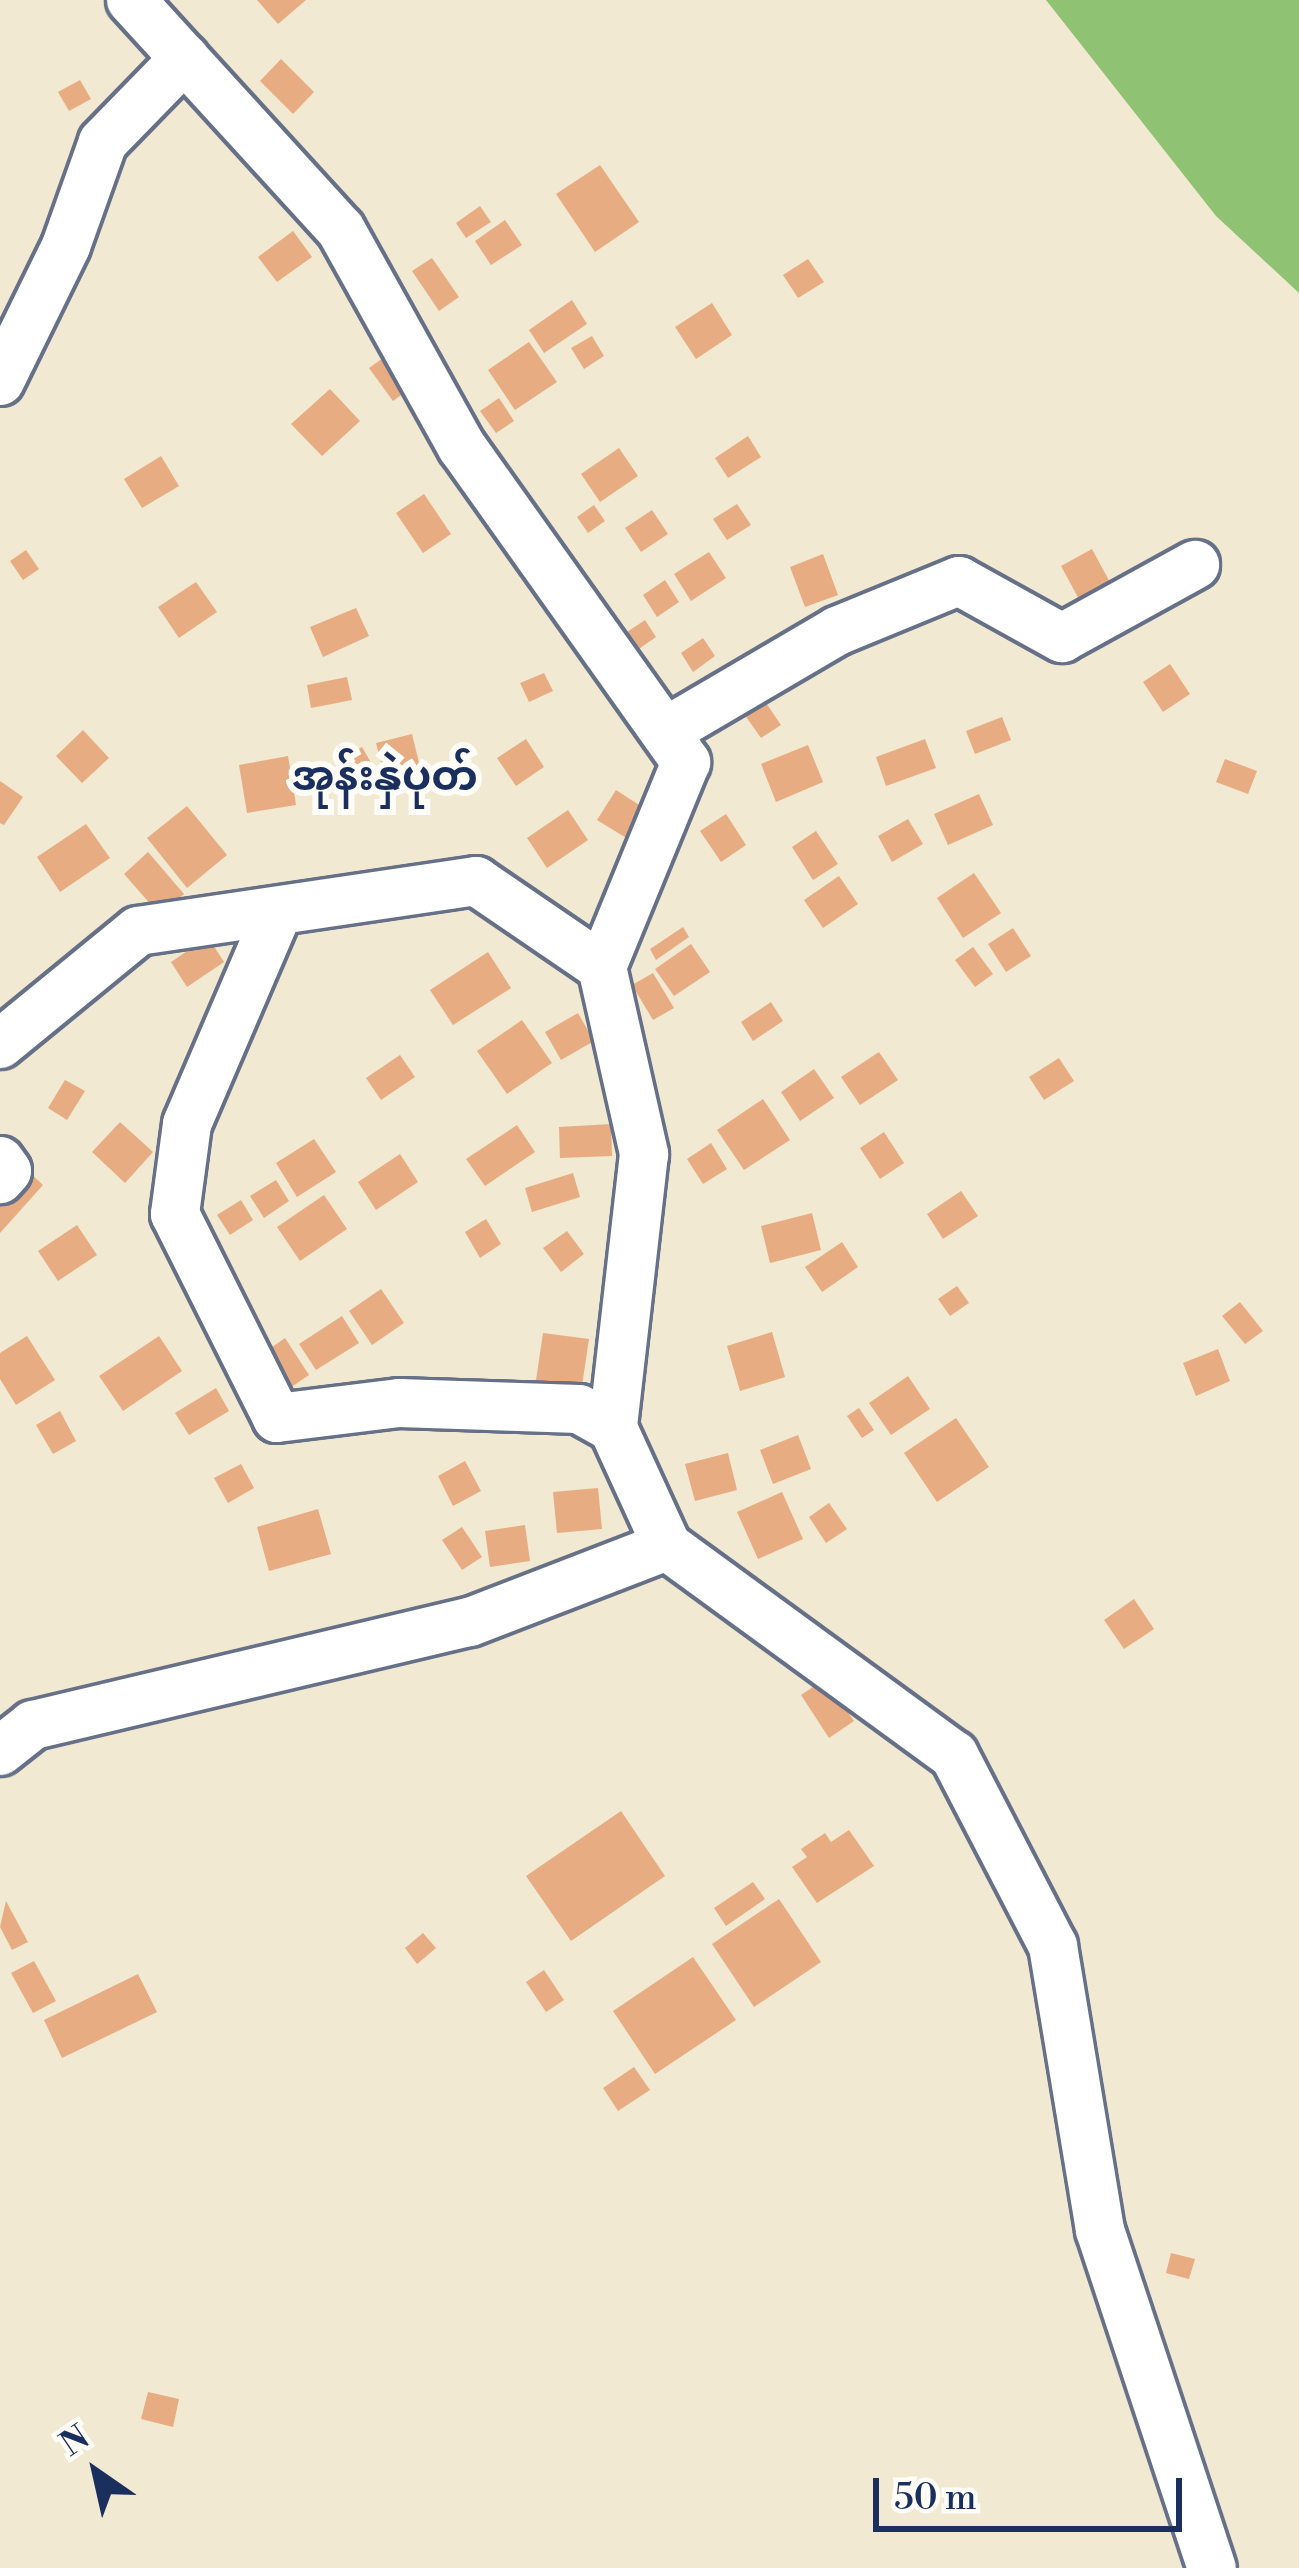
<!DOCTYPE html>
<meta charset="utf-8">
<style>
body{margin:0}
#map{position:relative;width:1299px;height:2568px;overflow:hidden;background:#f1e9d1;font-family:"Libre Bodoni","Noto Sans Myanmar",serif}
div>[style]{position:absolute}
.green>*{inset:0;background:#90c273}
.building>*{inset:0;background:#e7ac82}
.roads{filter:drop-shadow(3px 0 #667086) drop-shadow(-3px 0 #667086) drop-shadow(0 3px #667086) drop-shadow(0 -3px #667086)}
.minor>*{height:48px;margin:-24px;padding:0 24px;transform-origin:24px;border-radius:24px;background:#fff}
span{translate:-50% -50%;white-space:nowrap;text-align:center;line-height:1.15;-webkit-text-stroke:12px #fdfcf7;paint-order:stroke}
.quarter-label{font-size:42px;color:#1b2f5e;font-weight:700}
.north{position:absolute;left:36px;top:2412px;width:120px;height:120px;-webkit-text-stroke:9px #fdfcf7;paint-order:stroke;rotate:326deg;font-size:33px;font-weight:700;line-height:48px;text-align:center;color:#1b2f5e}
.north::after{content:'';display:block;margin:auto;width:42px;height:54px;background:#1b2f5e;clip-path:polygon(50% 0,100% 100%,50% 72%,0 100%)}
.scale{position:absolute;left:873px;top:2478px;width:309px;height:54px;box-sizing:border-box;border:6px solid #1b2f5e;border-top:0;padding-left:15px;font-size:36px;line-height:42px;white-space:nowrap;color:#1b2f5e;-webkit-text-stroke:9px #fdfcf7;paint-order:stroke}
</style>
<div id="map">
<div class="green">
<div style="clip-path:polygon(1046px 0,1299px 0,1299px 293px,1216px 216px)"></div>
</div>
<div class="building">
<div style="clip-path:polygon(257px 0,306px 0,278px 24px)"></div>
<div style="clip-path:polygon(281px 59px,314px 92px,293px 114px,260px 81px)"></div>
<div style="clip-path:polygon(80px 80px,91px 99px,69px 111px,58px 92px)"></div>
<div style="clip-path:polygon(600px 165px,639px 222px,595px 252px,556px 194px)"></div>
<div style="clip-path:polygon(480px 206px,491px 222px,466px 238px,456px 223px)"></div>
<div style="clip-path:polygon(505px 220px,522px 245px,491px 265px,475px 241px)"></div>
<div style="clip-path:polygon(293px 231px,312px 257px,277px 282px,258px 257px)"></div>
<div style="clip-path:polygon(432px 258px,459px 297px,439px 311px,412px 271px)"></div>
<div style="clip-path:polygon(808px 259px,824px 282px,798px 298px,783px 275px)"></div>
<div style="clip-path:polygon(572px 300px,587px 324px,544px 353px,529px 330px)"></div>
<div style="clip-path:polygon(712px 303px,732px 335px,696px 359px,675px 327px)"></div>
<div style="clip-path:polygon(592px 336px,604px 356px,584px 369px,571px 348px)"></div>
<div style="clip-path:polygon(529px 342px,557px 382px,515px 410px,488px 370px)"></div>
<div style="clip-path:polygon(400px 346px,424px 378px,393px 401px,369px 368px)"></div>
<div style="clip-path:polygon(330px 389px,360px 421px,322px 456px,291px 424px)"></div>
<div style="clip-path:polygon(499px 398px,514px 421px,496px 433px,480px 411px)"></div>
<div style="clip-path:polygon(748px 436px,761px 457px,728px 478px,715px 458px)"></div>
<div style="clip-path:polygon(619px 448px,638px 476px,600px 502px,581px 474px)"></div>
<div style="clip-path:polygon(161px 456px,179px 486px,142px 508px,124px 479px)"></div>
<div style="clip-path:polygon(424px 494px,451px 534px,423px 553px,396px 513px)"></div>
<div style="clip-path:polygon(737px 504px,751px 525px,727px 540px,713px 519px)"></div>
<div style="clip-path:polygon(594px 505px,605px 521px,588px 533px,577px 517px)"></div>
<div style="clip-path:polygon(652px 510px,668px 534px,641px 552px,625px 528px)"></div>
<div style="clip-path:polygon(1092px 549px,1112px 586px,1081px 603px,1061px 566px)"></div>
<div style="clip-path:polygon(26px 550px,39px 569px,23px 580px,10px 561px)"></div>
<div style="clip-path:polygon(709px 552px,726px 578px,691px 601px,674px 574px)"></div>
<div style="clip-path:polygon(823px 554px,838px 595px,805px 607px,790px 567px)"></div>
<div style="clip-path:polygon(665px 580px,679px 602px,657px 617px,643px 595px)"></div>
<div style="clip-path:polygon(196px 582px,217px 612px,179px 638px,158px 607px)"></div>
<div style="clip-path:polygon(356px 608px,369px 636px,323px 657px,310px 627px)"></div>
<div style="clip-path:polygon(645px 620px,656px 637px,630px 655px,618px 638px)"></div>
<div style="clip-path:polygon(703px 638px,715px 656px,693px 672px,681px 653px)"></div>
<div style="clip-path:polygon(1170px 664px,1190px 694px,1163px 712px,1143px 682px)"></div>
<div style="clip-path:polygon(544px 673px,553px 691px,529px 702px,520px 683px)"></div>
<div style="clip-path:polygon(347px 677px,352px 700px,311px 708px,307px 685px)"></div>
<div style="clip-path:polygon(762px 697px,781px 725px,761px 738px,742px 711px)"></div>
<div style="clip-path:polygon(1002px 717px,1011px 740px,975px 754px,966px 731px)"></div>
<div style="clip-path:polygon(83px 730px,109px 758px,82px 783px,56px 756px)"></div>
<div style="clip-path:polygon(412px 734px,421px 771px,386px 781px,376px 743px)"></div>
<div style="clip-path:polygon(526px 739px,544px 767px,516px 786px,497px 758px)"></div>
<div style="clip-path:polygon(925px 739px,936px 768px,886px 786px,876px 757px)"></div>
<div style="clip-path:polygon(808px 745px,823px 782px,776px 802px,761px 764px)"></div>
<div style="clip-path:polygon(362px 747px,381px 780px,363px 790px,345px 757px)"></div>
<div style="clip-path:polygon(288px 756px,296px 805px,247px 813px,239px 765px)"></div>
<div style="clip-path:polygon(1225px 759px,1257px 771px,1248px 794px,1216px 782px)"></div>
<div style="clip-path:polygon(0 781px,23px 797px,4px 825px,0 823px)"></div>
<div style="clip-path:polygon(616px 790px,647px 810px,628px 839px,597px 820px)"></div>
<div style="clip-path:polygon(979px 794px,993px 825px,948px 845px,934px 814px)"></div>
<div style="clip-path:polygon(187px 806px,227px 855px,187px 888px,147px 838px)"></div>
<div style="clip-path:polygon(568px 810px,588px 840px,547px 868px,527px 838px)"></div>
<div style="clip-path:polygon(726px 814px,746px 845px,721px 862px,700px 831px)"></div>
<div style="clip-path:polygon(908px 819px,923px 844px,892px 862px,878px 836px)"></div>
<div style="clip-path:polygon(86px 824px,110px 858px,60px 892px,37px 857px)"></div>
<div style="clip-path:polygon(816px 831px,838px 864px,813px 880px,792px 847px)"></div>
<div style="clip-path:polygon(148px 852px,184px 894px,160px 915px,124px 874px)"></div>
<div style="clip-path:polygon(974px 873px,1001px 913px,963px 938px,937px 898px)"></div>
<div style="clip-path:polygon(839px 876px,858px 904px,823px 928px,804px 900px)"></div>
<div style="clip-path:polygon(683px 927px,689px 937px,656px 960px,650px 949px)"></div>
<div style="clip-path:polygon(1013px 928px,1031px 956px,1006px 972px,988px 944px)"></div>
<div style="clip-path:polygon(208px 937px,224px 962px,187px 987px,171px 962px)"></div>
<div style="clip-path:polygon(691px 944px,710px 972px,674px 996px,655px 969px)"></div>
<div style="clip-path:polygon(973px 947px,993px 974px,975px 987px,955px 960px)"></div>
<div style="clip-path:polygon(488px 952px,511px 988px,453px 1025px,430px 990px)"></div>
<div style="clip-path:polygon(653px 973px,674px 1008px,653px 1020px,632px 985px)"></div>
<div style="clip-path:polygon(771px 1002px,783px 1021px,753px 1041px,741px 1022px)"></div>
<div style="clip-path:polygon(578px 1013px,594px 1041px,561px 1060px,545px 1032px)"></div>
<div style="clip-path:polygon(522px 1020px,552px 1063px,507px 1094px,477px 1051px)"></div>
<div style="clip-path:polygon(879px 1052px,898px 1080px,860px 1105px,841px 1077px)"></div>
<div style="clip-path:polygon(400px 1055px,415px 1077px,381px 1100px,366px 1078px)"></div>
<div style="clip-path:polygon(1059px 1058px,1074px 1081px,1044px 1100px,1029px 1077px)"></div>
<div style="clip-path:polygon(814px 1069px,834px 1098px,800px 1121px,781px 1092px)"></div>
<div style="clip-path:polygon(65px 1080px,85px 1091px,67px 1120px,48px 1108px)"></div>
<div style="clip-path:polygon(763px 1099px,790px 1140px,744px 1170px,717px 1130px)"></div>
<div style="clip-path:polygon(120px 1122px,153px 1152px,125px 1183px,92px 1152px)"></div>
<div style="clip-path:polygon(611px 1124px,612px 1156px,560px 1158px,559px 1127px)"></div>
<div style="clip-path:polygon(517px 1125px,535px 1152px,485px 1186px,466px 1159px)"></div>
<div style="clip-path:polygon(884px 1132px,904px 1163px,880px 1179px,860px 1148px)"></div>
<div style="clip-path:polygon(314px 1139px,336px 1172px,297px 1197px,276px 1163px)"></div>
<div style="clip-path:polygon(711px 1143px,727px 1169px,703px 1184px,687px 1159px)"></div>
<div style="clip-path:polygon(400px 1154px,418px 1182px,376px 1210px,358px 1182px)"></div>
<div style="clip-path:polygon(19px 1163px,43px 1185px,0 1233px,0 1184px)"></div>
<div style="clip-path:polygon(573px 1173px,580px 1197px,532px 1212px,525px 1188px)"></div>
<div style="clip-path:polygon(276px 1180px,289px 1201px,264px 1218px,250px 1196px)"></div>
<div style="clip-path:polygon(961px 1191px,978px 1216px,943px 1239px,927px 1214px)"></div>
<div style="clip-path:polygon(324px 1195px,347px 1229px,300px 1261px,277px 1227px)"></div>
<div style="clip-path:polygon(241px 1200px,253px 1220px,230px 1235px,217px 1215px)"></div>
<div style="clip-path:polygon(812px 1213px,821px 1250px,770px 1263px,761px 1226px)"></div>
<div style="clip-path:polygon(486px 1219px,501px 1244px,480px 1258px,465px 1232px)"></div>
<div style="clip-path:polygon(77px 1225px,97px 1255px,58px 1281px,38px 1251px)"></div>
<div style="clip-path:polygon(567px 1231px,584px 1254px,561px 1272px,543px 1248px)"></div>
<div style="clip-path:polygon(842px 1242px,858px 1267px,822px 1292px,805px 1267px)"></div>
<div style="clip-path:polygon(957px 1286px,969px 1303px,950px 1316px,938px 1299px)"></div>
<div style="clip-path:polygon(381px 1289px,404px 1323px,372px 1345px,349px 1311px)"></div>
<div style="clip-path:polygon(1240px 1302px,1263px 1331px,1245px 1344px,1222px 1316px)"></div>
<div style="clip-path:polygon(342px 1316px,359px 1343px,316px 1370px,299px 1344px)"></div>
<div style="clip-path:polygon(772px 1332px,785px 1377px,740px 1391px,727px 1346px)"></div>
<div style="clip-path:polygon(543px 1333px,589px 1339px,582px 1386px,536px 1380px)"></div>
<div style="clip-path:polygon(27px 1336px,55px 1380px,16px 1405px,0 1379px,0 1353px)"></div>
<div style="clip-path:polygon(159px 1336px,182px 1371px,123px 1411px,99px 1376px)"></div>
<div style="clip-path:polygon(285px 1338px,309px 1375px,290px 1388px,265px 1352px)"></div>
<div style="clip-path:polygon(1218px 1349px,1230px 1381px,1196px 1396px,1183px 1363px)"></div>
<div style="clip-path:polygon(908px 1376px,930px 1409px,891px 1435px,869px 1403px)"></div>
<div style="clip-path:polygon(216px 1388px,229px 1411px,189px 1435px,175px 1413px)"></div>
<div style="clip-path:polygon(859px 1408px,874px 1430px,862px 1438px,847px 1416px)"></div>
<div style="clip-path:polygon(60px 1411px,76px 1441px,53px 1454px,36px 1425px)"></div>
<div style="clip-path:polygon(956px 1418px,989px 1467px,937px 1502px,904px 1453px)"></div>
<div style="clip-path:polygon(798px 1435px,811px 1469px,773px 1484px,760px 1450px)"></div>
<div style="clip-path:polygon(728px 1453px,737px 1490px,695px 1501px,685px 1464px)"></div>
<div style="clip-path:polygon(465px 1461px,481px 1491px,453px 1506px,438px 1476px)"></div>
<div style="clip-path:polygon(241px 1464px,254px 1488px,228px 1503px,214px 1478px)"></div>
<div style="clip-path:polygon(598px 1488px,602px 1529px,557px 1533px,553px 1492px)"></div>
<div style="clip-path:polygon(782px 1492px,803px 1539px,758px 1559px,737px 1512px)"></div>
<div style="clip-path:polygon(829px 1503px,847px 1529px,826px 1543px,809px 1517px)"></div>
<div style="clip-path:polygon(318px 1509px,331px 1554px,269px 1571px,257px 1527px)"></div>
<div style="clip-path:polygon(525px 1525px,530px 1561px,490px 1567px,485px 1531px)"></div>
<div style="clip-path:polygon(462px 1527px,482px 1557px,462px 1570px,442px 1540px)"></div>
<div style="clip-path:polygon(1134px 1599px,1154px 1629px,1124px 1649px,1104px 1620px)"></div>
<div style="clip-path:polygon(825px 1679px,854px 1721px,829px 1738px,801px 1695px)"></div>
<div style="clip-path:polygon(621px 1811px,665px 1876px,571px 1941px,526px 1876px)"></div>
<div style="clip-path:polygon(849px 1830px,874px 1866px,817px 1903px,792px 1867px,807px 1857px,801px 1849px,825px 1833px,831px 1842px)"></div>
<div style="clip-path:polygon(753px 1882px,765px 1899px,726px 1926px,714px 1908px)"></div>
<div style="clip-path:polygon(779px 1899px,821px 1962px,754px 2007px,712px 1944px)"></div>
<div style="clip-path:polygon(6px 1901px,28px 1942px,12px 1950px,0 1927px)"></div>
<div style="clip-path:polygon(423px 1933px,436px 1948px,417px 1964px,405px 1948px)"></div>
<div style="clip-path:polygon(693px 1957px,736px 2020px,655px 2074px,613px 2011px)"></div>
<div style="clip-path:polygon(34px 1961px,56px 2001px,33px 2013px,11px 1973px)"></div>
<div style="clip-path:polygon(544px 1970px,564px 2000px,546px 2012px,526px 1982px)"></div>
<div style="clip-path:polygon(138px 1974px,157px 2012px,62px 2058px,44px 2020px)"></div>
<div style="clip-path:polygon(634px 2067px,650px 2090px,618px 2111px,603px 2088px)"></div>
<div style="clip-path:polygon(1171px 2253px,1195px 2259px,1189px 2279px,1166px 2273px)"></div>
<div style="clip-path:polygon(148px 2392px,179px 2399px,173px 2427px,141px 2419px)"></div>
</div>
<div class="roads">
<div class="minor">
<div style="left:131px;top:0;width:311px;rotate:47.6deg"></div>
<div style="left:341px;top:230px;width:248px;rotate:60.9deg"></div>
<div style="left:462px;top:447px;width:387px;rotate:54.6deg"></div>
<div style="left:686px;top:762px;width:222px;rotate:112.3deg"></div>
<div style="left:602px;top:967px;width:192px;rotate:77.3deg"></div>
<div style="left:644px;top:1154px;width:276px;rotate:96.5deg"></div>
<div style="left:613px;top:1428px;width:130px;rotate:65.4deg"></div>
<div style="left:667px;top:1546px;width:355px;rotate:36.1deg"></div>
<div style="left:954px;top:1755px;width:215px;rotate:62.6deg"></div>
<div style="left:1053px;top:1946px;width:288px;rotate:80.6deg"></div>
<div style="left:1100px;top:2230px;width:356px;rotate:71.7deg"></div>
<div style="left:0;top:381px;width:150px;rotate:-63.9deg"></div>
<div style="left:66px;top:246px;width:110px;rotate:-70.4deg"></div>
<div style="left:103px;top:142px;width:117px;rotate:-45.7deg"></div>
<div style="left:665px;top:732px;width:199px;rotate:-30.4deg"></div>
<div style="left:837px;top:631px;width:132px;rotate:-22.3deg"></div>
<div style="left:959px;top:581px;width:118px;rotate:29deg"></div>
<div style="left:1062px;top:638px;width:152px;rotate:-28.8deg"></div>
<div style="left:277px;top:914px;width:228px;rotate:113.2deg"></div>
<div style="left:187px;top:1124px;width:91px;rotate:97.6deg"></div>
<div style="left:175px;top:1214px;width:228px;rotate:63.4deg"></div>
<div style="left:277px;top:1418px;width:123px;rotate:-7deg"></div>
<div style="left:399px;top:1403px;width:180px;rotate:1.9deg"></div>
<div style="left:579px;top:1409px;width:39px;rotate:29deg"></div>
<div style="left:0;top:1044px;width:178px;rotate:-39.3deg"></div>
<div style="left:138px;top:931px;width:342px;rotate:-8.4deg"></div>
<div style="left:476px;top:881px;width:153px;rotate:34.3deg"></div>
<div style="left:0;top:1161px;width:12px;rotate:55deg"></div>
<div style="left:7px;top:1171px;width:11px;rotate:131deg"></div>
<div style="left:0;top:1751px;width:42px;rotate:-38.2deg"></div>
<div style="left:33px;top:1725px;width:449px;rotate:-13.3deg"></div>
<div style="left:470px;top:1622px;width:211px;rotate:-21.1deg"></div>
</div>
</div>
<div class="quarter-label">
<span style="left:385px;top:778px">အုန်းနှဲပုတ်</span>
</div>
<div class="north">N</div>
<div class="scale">50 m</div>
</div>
